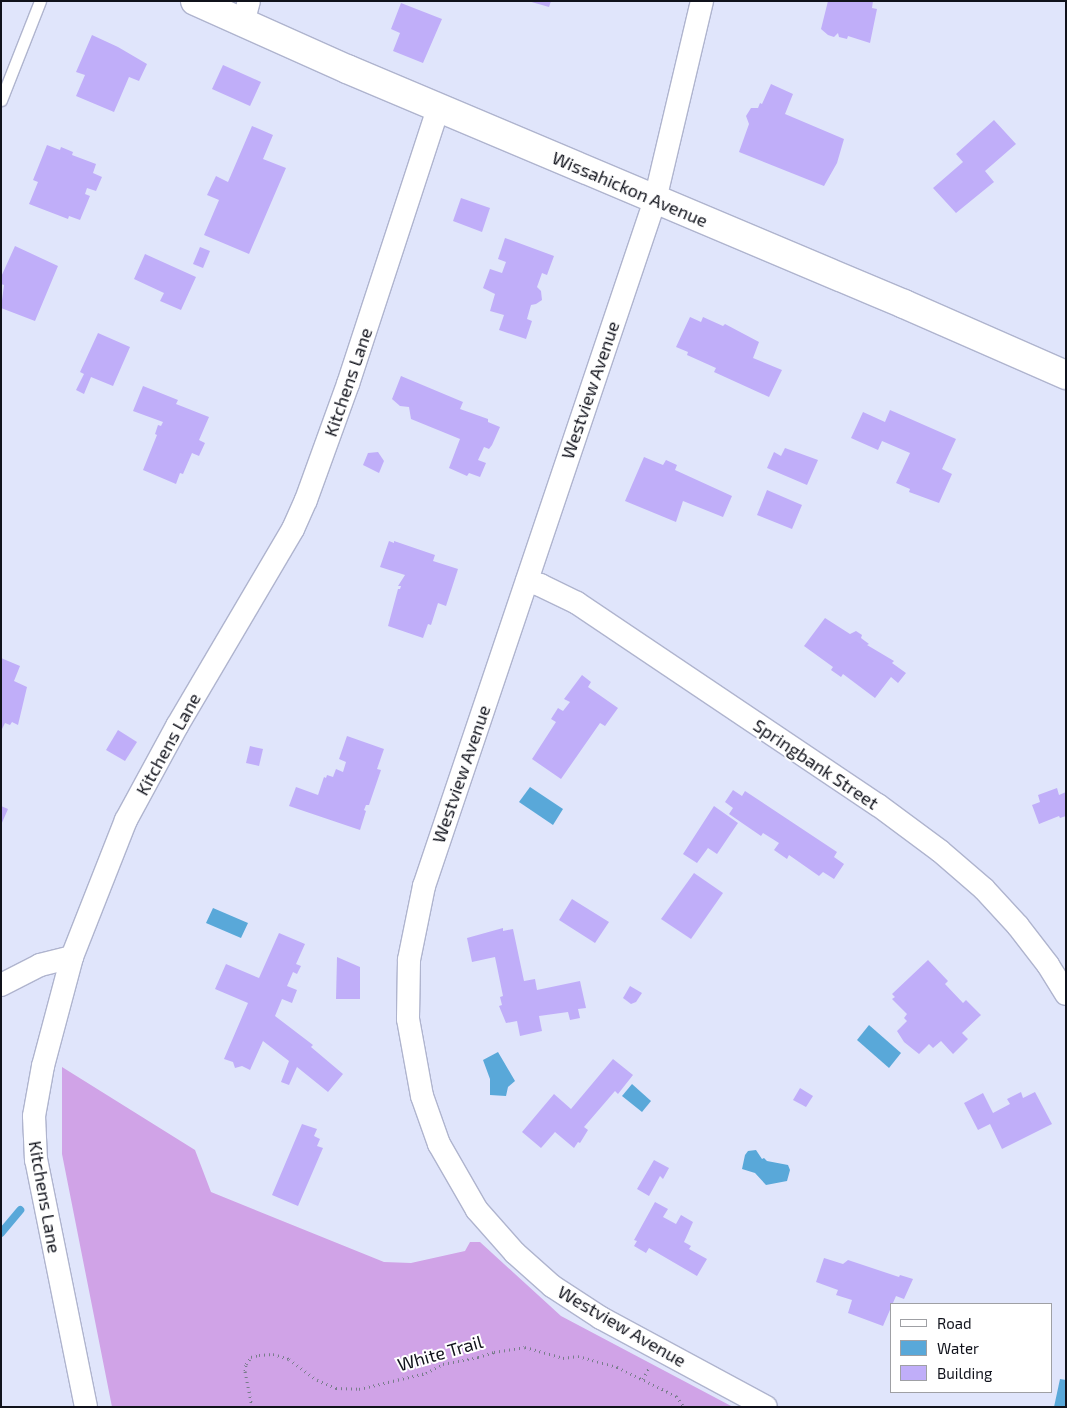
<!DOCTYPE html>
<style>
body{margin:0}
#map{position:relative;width:1067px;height:1408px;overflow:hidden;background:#e0e5fb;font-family:"Exo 2",sans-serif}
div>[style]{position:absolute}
.forest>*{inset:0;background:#d0a3e7}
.water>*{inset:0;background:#59a8d9}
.stream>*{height:8px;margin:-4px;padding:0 4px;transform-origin:4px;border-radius:4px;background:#59a8d9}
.building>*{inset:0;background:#c0aef9}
.path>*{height:3px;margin-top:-1.5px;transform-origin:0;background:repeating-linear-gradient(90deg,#787c8b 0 1px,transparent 0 5px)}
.roads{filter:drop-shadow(1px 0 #afb4ce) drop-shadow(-1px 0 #afb4ce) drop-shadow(0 1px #afb4ce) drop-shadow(0 -1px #afb4ce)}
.service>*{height:11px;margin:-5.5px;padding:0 5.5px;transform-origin:5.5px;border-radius:5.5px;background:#fff}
.minor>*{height:22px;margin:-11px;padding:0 11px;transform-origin:11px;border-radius:11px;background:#fff}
.tertiary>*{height:28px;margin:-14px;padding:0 14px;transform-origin:14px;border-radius:14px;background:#fff}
span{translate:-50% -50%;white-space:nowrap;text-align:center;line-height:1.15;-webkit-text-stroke:4px #fff;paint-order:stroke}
.street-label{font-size:18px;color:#10121b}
.frame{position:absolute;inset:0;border:2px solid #10121b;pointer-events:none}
.legend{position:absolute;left:890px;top:1303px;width:162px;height:90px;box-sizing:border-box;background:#fff;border:1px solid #9fa0a4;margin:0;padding:6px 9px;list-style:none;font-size:15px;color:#10121b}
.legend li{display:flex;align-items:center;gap:10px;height:25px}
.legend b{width:25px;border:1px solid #9fa0a4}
</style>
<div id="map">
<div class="forest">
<div style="clip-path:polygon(62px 1067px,195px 1150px,211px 1192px,384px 1262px,411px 1263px,465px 1251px,470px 1242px,480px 1242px,561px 1316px,733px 1407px,112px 1407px,62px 1154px)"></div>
</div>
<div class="water">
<div style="clip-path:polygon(530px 787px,563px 809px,553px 825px,519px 802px)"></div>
<div style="clip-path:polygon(213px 908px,248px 923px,241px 938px,206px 923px)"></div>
<div style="clip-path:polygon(869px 1025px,901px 1053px,889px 1068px,857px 1040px)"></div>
<div style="clip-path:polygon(498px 1052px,515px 1081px,508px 1087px,506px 1096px,490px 1095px,490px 1079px,483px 1060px)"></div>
<div style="clip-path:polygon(632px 1084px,651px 1101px,642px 1112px,622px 1096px)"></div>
<div style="clip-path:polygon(756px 1150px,762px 1159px,764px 1158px,767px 1161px,788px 1165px,790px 1170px,787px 1181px,766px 1185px,755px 1173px,742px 1169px,745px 1155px,748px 1151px)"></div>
<div style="clip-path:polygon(1060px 1379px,1066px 1380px,1066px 1407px,1054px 1407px)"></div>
</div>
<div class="stream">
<div style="left:1px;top:1233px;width:30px;rotate:-50deg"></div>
</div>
<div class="building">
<div style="clip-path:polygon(528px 1px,551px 1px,549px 7px)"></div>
<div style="clip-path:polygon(828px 1px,873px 1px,872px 8px,877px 9px,870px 43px,848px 36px,847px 39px,839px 37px,838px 33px,834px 37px,828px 35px,821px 29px)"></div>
<div style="clip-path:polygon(401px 3px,442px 19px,423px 63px,393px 51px,400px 33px,391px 29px)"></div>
<div style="clip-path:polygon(92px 35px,118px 47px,147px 64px,139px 81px,129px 77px,114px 112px,76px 96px,85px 75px,76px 72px)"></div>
<div style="clip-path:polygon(223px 65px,261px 82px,250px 106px,212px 89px)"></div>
<div style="clip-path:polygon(771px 84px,793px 94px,785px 114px,844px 139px,837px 163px,824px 186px,739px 152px,749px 124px,746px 116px,751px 108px,758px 108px,760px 103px,762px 104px)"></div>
<div style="clip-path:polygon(994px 120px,1016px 144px,985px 171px,994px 182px,956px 213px,933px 188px,963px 162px,956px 154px)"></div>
<div style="clip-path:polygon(252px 126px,273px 135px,263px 159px,286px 168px,249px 254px,204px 235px,219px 200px,207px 195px,216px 176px,228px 182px)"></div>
<div style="clip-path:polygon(47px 145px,60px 150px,61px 147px,73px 152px,72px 155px,96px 164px,93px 173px,102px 177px,96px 191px,87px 188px,85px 194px,90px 196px,80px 220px,69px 216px,68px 219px,29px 204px,38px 182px,33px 180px)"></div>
<div style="clip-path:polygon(461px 198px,490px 208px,482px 232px,453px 221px)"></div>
<div style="clip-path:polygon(505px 238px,554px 256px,547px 275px,542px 273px,537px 287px,541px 291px,542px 300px,536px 304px,531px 305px,527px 319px,532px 321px,526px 339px,499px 330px,504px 315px,490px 311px,495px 294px,483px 288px,490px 269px,502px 273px,506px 262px,498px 259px)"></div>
<div style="clip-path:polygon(15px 246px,58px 266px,35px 321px,1px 308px,4px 285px,1px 284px,1px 277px)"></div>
<div style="clip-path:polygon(200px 247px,210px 251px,203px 268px,193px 264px)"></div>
<div style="clip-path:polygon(145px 254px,196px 277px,181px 310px,160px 301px,164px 293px,134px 279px)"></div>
<div style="clip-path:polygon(690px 317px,701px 322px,703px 317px,723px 326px,725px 324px,759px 342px,753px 358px,782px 370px,769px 397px,714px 372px,716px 368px,687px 355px,688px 352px,676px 347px)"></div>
<div style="clip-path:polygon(98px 333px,130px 347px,113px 386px,91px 377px,84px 394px,76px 390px,84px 374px,80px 372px)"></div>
<div style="clip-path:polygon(401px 376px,463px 402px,460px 409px,488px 419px,488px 422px,500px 427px,492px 445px,489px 449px,484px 447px,478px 460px,486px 463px,480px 477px,469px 473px,467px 476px,449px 468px,460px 439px,411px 419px,409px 407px,400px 406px,392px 399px)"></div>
<div style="clip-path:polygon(143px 386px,178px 400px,176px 404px,209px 417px,199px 440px,205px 443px,199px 456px,192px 453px,183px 474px,180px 473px,176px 484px,143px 470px,157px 435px,155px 434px,158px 425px,161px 426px,163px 422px,133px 411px)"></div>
<div style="clip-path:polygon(890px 410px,956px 439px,942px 469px,952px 474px,939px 503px,909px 492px,910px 489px,896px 483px,910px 453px,882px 441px,878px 450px,851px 438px,863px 412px,885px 422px)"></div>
<div style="clip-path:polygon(785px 448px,818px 460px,807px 485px,767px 468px,774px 452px,781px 456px)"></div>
<div style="clip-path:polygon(378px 452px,384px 461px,379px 473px,363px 465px,368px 453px)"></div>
<div style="clip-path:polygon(644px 457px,663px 465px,666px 460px,677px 465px,675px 470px,732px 496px,723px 517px,683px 501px,676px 522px,625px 501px)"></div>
<div style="clip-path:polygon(767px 490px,802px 505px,792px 529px,757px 515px)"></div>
<div style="clip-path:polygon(389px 541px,394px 543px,394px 541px,435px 555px,433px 561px,458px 569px,446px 606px,438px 603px,431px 625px,428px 624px,423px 638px,388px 626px,398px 589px,400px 589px,401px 586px,398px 586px,405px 575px,380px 567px)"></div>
<div style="clip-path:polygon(825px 618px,850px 634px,856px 631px,862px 635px,861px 638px,869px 644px,867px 645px,894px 661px,892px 663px,906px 673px,898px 683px,891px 677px,875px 698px,843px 674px,841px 677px,831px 670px,833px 667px,804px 646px)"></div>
<div style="clip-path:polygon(1px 658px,20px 666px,14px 681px,27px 687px,18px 725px,12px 722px,10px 725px,5px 723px,1px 731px)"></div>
<div style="clip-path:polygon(582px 675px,591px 682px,588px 687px,618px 708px,605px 726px,600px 723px,561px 779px,532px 759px,556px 722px,551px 719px,558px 708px,563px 711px,570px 702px,564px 699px)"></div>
<div style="clip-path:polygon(118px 730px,137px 742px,125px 761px,106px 750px)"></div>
<div style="clip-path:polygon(347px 736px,384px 749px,377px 769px,381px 770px,369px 805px,366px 805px,364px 810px,366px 811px,360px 830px,289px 806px,296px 787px,318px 795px,324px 777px,326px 778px,327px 775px,333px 777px,336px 769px,343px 772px,346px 762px,339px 759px)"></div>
<div style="clip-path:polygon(250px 746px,263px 749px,259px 766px,246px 763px)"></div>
<div style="clip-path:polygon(1057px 788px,1059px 795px,1066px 792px,1066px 816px,1060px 818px,1059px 816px,1039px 824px,1032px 805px,1040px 802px,1038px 795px)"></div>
<div style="clip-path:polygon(733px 790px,742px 796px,745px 791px,837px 852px,834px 857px,844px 864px,834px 879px,823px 872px,819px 876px,789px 855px,787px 859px,774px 850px,779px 843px,763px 833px,761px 836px,729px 814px,733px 808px,725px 802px)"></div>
<div style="clip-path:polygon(1px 806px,8px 809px,1px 825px)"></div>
<div style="clip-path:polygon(714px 806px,738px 823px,717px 854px,708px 848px,697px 863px,683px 854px)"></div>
<div style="clip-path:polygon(694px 873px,723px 893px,691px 939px,661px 919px)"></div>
<div style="clip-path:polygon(572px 899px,609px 922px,595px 943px,559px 920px)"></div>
<div style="clip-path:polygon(503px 928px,503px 931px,513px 929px,524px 981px,535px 979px,537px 990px,580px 981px,586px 1008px,578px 1009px,580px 1018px,570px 1020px,568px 1012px,539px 1016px,542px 1031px,520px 1036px,517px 1021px,506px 1023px,499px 1006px,502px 1005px,500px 997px,503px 996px,495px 957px,472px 962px,467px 938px)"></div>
<div style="clip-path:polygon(279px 933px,305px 944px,296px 964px,301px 966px,297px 974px,293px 972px,287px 986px,297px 990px,292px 1003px,282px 999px,275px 1016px,313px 1045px,311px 1047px,343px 1074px,328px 1092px,297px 1067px,289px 1085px,281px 1082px,289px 1061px,263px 1041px,250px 1070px,242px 1066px,235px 1068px,233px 1062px,224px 1059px,248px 1003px,215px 989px,226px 964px,259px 978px)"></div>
<div style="clip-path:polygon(337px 957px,360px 967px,360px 999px,336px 999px)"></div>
<div style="clip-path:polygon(928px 960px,948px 981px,945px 984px,963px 1003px,966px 1000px,981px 1015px,962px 1033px,968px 1039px,953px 1054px,941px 1041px,933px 1048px,929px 1044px,919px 1054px,904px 1042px,897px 1031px,907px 1021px,904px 1018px,907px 1014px,892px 999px,895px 997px,892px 994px)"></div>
<div style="clip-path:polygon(630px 986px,642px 993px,636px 1002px,631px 1004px,623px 998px)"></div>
<div style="clip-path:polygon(613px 1059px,633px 1075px,618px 1094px,615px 1091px,584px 1127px,588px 1130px,580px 1143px,578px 1142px,574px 1148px,555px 1132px,541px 1148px,522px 1132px,554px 1094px,571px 1109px)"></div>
<div style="clip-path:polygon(800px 1088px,813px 1096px,806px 1107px,793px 1100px)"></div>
<div style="clip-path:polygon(1021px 1092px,1023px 1098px,1035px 1092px,1052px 1124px,1002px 1149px,990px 1124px,978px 1130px,964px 1103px,983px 1093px,993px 1113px,1010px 1104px,1007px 1099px)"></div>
<div style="clip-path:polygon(302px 1124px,317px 1129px,314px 1136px,320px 1139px,317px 1146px,323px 1148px,298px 1206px,272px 1195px)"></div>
<div style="clip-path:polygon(654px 1160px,669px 1168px,663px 1179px,660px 1176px,649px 1196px,637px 1189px)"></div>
<div style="clip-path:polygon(655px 1202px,668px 1209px,663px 1217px,676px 1224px,681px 1215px,693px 1222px,684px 1242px,691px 1246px,689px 1249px,707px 1259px,697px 1276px,649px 1248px,646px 1253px,634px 1246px,637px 1241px,634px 1240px)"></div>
<div style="clip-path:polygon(824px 1258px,843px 1264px,848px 1260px,899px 1277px,900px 1275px,913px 1279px,904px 1299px,896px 1296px,883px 1326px,848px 1313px,852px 1300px,836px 1295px,838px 1290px,816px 1282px)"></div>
</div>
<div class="path">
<div style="left:643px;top:1379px;width:13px;rotate:-61deg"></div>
<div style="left:252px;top:1407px;width:37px;rotate:-101deg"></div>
<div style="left:245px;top:1371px;width:7px;rotate:-82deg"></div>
<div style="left:246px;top:1364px;width:9px;rotate:-54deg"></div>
<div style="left:251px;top:1357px;width:8px;rotate:-14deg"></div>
<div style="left:259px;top:1355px;width:14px;rotate:-4deg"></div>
<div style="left:273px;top:1354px;width:17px;rotate:17deg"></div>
<div style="left:289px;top:1359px;width:35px;rotate:37deg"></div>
<div style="left:317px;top:1380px;width:21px;rotate:23deg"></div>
<div style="left:336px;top:1388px;width:23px;rotate:2deg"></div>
<div style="left:359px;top:1389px;width:69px;rotate:-13.4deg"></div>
<div style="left:426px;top:1373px;width:19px;rotate:-28deg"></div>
<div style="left:443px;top:1364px;width:36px;rotate:-11deg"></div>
<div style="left:478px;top:1357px;width:17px;rotate:-17deg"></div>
<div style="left:494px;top:1352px;width:31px;rotate:-9deg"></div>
<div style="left:525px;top:1347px;width:40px;rotate:16deg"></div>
<div style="left:563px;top:1358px;width:15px;rotate:-8deg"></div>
<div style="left:578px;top:1356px;width:41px;rotate:15.8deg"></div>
<div style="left:617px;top:1367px;width:66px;rotate:26.2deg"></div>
<div style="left:676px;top:1396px;width:14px;rotate:54deg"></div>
</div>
<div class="roads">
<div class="service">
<div style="left:1px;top:100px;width:106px;rotate:-68.5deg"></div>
</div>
<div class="minor">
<div style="left:702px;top:1px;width:204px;rotate:103.3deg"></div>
<div style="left:655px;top:200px;width:724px;rotate:108.61deg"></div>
<div style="left:424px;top:886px;width:76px;rotate:101.5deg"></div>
<div style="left:409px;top:960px;width:59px;rotate:91deg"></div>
<div style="left:408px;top:1019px;width:78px;rotate:79.7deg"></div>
<div style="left:422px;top:1096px;width:51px;rotate:70.5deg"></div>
<div style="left:439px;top:1144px;width:76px;rotate:60.1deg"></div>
<div style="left:477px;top:1210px;width:57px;rotate:48.5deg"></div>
<div style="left:515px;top:1253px;width:50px;rotate:41.7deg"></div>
<div style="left:552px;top:1286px;width:59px;rotate:33.1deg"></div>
<div style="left:601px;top:1318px;width:187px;rotate:28.3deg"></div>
<div style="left:243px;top:23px;width:23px;rotate:-75deg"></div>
<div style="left:527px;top:581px;width:14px;rotate:17deg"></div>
<div style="left:540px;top:585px;width:41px;rotate:25.9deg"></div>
<div style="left:577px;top:603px;width:362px;rotate:33.9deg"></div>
<div style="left:878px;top:805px;width:77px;rotate:36.6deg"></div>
<div style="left:940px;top:851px;width:58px;rotate:40.8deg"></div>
<div style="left:984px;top:889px;width:50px;rotate:47.4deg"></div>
<div style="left:1018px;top:926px;width:49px;rotate:52.4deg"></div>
<div style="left:1048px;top:965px;width:34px;rotate:58deg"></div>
<div style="left:1px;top:985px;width:44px;rotate:-27.1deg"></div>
<div style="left:40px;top:965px;width:33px;rotate:-14deg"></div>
<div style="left:86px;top:1407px;width:252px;rotate:-101.4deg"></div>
<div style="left:36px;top:1160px;width:44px;rotate:-92.6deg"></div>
<div style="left:34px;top:1116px;width:51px;rotate:-79.8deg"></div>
<div style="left:43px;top:1066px;width:113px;rotate:-75.1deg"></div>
<div style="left:72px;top:957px;width:147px;rotate:-68.5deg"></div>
<div style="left:126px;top:820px;width:107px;rotate:-61.5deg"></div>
<div style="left:177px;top:726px;width:229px;rotate:-59.5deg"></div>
<div style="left:293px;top:529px;width:32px;rotate:-66deg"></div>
<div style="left:306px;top:500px;width:123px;rotate:-70.1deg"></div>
<div style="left:348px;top:384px;width:290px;rotate:-71.9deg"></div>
</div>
<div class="tertiary">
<div style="left:195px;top:1px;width:167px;rotate:24.1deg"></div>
<div style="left:347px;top:69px;width:605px;rotate:22.88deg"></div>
<div style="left:904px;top:304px;width:177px;rotate:23.7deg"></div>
</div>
</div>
<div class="street-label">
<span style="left:630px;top:189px;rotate:23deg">Wissahickon Avenue</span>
<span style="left:348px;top:382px;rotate:-71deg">Kitchens Lane</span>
<span style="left:590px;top:390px;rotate:-71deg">Westview Avenue</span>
<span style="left:168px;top:744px;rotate:-61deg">Kitchens Lane</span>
<span style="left:816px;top:764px;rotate:34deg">Springbank Street</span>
<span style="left:461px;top:774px;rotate:-71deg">Westview Avenue</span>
<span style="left:45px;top:1197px;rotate:80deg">Kitchens Lane</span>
<span style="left:622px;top:1326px;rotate:30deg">Westview Avenue</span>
<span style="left:440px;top:1353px;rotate:-16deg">White Trail</span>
</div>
<div class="frame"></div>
<ul class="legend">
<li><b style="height:6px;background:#fff"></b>Road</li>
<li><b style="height:14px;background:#59a8d9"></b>Water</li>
<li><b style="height:14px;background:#c0aef9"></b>Building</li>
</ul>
</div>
